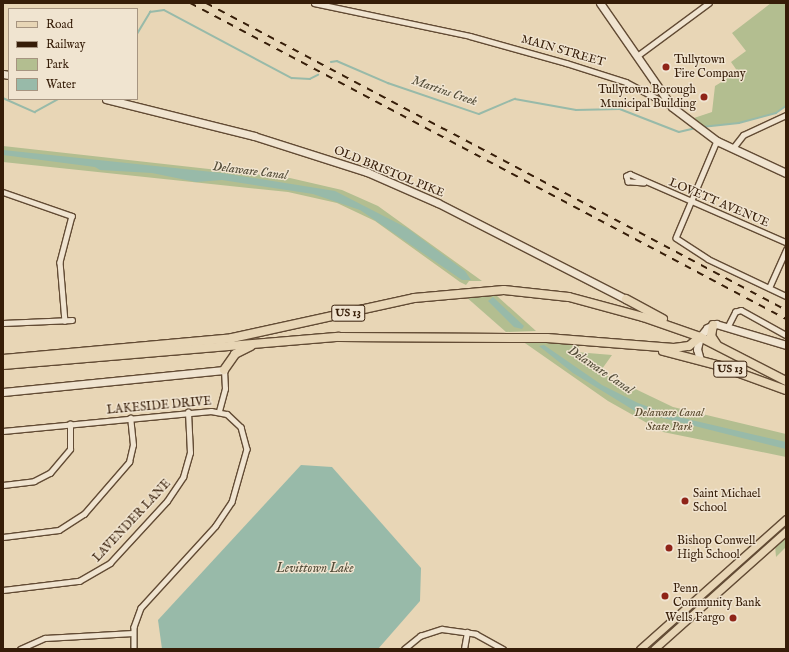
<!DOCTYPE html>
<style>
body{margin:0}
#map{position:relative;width:789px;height:652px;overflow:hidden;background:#e8d6b6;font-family:"IM FELL English",serif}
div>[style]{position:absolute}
.green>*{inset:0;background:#b3be90}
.water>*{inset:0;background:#98baa9}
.stream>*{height:1.5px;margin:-0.75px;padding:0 0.75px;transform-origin:0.75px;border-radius:0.75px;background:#98baa9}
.roads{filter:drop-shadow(1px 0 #624b34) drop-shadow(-1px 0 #624b34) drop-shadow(0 1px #624b34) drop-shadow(0 -1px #624b34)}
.street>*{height:4.5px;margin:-2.25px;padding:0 2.25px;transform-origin:2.25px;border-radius:2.25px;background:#f0e4d0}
.secondary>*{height:7px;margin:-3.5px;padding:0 3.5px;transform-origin:3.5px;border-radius:3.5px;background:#f0e4d0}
.primary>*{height:7px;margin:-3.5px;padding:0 3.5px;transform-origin:3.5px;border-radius:3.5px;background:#e8d6b6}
.highway>*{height:8px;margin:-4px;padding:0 4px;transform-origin:4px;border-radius:4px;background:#e8d6b6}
.rail>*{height:1.5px;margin-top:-0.75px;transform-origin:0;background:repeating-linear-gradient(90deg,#361d08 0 7px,transparent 0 14px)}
.dots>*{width:11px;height:11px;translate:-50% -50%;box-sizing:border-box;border:2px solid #f0e4d0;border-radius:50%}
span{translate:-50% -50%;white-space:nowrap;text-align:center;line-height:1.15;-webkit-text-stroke:3px #f0e4d0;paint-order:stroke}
.shield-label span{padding:1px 3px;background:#f0e4d0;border:1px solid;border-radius:3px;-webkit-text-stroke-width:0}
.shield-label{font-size:11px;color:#361d08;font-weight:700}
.street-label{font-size:12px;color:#361d08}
.poi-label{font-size:12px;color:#361d08}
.left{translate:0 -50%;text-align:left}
.right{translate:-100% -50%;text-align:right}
.park-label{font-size:12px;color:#5c4d31;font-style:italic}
.water-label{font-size:13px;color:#534c38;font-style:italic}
.frame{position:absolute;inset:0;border:4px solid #361d08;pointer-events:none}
.legend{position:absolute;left:8px;top:8px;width:130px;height:92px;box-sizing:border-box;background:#f0e4d0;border:1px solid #a69480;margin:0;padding:5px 7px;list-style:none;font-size:12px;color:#361d08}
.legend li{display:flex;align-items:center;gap:8px;height:20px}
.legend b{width:20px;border:1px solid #a69480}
</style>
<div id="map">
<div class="green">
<div style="clip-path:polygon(771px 3px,786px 3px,786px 106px,776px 113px,739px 123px,704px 127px,694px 118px,712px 112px,715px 86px,738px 72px,731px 62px,746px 51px,732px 33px)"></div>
<div style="clip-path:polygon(3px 146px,290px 178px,342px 190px,378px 206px,482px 281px,469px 281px,466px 285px,460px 282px,375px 221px,337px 203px,288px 192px,3px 162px)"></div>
<div style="clip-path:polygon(465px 296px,497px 296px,536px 331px,506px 332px)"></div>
<div style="clip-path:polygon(522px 341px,581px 343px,576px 352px,612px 355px,602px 369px,604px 374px,673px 407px,786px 434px,786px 457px,663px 432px,608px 401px)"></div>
<div style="clip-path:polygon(786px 534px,786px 547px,776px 557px,775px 545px)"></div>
</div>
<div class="water">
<div style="clip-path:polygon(3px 150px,222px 173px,335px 191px,407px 228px,465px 271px,471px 280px,462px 280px,360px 210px,313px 194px,222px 180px,196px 182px,152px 173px,100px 170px,95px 167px,3px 155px)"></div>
<div style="clip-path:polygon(493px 297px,524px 326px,522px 329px,514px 327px,488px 301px)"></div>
<div style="clip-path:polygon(544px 345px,602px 385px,638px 403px,670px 415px,786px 442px,786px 449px,635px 411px,573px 373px,539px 346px)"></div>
<div style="clip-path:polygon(301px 465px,332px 467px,421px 568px,420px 601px,378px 649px,162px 649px,158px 620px)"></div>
</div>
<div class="stream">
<div style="left:137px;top:34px;width:26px;rotate:-59deg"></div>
<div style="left:150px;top:12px;width:14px;rotate:-8deg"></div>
<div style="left:164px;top:10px;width:145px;rotate:28deg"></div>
<div style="left:292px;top:78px;width:18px;rotate:3deg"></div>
<div style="left:310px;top:79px;width:9px;rotate:-27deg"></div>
<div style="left:331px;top:62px;width:6px;rotate:-9deg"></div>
<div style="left:337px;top:61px;width:56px;rotate:23.3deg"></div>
<div style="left:388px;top:83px;width:96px;rotate:18.8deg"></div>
<div style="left:479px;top:114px;width:39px;rotate:-23deg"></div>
<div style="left:515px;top:99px;width:62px;rotate:10.2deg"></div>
<div style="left:576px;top:110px;width:44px;rotate:-1.3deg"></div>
<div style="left:620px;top:109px;width:63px;rotate:21.3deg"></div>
<div style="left:679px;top:132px;width:17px;rotate:-13deg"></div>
<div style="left:3px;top:98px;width:35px;rotate:24deg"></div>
<div style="left:35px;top:112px;width:26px;rotate:-29deg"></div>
<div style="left:702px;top:127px;width:37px;rotate:-6deg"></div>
<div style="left:739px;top:123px;width:38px;rotate:-15deg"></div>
<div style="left:776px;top:113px;width:12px;rotate:-35deg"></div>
</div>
<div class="roads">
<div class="street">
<div style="left:314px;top:3px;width:159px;rotate:11.9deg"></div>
<div style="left:470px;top:36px;width:100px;rotate:15.7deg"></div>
<div style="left:566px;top:63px;width:63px;rotate:17.6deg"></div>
<div style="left:626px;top:82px;width:49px;rotate:28.1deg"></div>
<div style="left:637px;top:56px;width:89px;rotate:-36.4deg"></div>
<div style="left:717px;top:141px;width:105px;rotate:112.9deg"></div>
<div style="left:676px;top:238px;width:38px;rotate:33deg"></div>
<div style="left:708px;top:259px;width:86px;rotate:25.4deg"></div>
<div style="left:733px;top:148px;width:16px;rotate:-52deg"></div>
<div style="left:743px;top:135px;width:47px;rotate:-24.9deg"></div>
<div style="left:644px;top:183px;width:16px;rotate:-176deg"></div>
<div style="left:628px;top:182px;width:6px;rotate:-108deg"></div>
<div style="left:626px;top:176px;width:4px;rotate:-27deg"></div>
<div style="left:630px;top:174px;width:170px;rotate:23.6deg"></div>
<div style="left:3px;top:192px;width:73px;rotate:19.2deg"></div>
<div style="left:72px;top:216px;width:48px;rotate:104.6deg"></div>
<div style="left:60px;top:262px;width:59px;rotate:85.2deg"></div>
<div style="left:769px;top:288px;width:42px;rotate:-65.9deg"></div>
<div style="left:3px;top:323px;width:69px;rotate:-2.5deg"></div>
<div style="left:728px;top:326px;width:16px;rotate:-63deg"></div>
<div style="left:735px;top:312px;width:6px;rotate:-18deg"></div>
<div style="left:741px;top:310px;width:51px;rotate:29.1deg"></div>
<div style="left:219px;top:411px;width:23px;rotate:-75deg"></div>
<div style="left:225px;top:389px;width:19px;rotate:-93deg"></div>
<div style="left:3px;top:431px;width:209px;rotate:-5.5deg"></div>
<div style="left:211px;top:411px;width:16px;rotate:11deg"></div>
<div style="left:227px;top:414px;width:19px;rotate:43deg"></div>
<div style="left:241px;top:427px;width:23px;rotate:75deg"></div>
<div style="left:247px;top:449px;width:55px;rotate:105.8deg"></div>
<div style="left:232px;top:502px;width:29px;rotate:124deg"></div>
<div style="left:216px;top:526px;width:111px;rotate:132.4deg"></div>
<div style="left:141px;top:608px;width:20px;rotate:110deg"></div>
<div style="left:134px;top:627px;width:22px;rotate:90deg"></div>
<div style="left:3px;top:485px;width:31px;rotate:-7deg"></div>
<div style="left:34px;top:481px;width:18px;rotate:-27deg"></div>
<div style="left:50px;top:473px;width:31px;rotate:-50deg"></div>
<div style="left:70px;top:449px;width:25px;rotate:-90deg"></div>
<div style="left:3px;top:537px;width:56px;rotate:-7.1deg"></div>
<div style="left:59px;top:530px;width:30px;rotate:-33deg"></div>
<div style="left:84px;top:514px;width:69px;rotate:-49.1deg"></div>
<div style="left:129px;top:462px;width:17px;rotate:-77deg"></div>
<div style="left:133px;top:445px;width:27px;rotate:-96deg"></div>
<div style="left:3px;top:590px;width:77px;rotate:-6.8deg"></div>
<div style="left:79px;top:581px;width:36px;rotate:-30deg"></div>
<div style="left:110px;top:563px;width:84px;rotate:-47.4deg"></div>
<div style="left:167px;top:501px;width:29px;rotate:-56deg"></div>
<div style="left:183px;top:477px;width:25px;rotate:-74deg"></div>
<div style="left:190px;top:453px;width:41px;rotate:-92.8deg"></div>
<div style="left:20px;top:649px;width:27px;rotate:-24deg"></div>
<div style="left:45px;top:638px;width:88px;rotate:-3.3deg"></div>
<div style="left:404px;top:649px;width:21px;rotate:-39deg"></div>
<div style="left:420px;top:636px;width:23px;rotate:-18deg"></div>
<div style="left:442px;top:629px;width:34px;rotate:8deg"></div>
<div style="left:476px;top:634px;width:31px;rotate:29deg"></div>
<div style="left:464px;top:649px;width:17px;rotate:-80deg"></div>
</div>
<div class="secondary">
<div style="left:600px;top:3px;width:126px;rotate:55.3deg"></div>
<div style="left:672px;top:107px;width:56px;rotate:37.1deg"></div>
<div style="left:717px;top:141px;width:76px;rotate:24.9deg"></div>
<div style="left:3px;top:74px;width:6px;rotate:9deg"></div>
<div style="left:106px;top:99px;width:153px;rotate:14deg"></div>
<div style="left:254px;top:136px;width:119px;rotate:17.7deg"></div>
<div style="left:367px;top:172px;width:77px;rotate:23.6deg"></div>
<div style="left:438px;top:203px;width:211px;rotate:27.1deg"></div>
<div style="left:700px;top:360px;width:11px;rotate:-105deg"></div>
<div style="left:697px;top:349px;width:12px;rotate:-76deg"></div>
<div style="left:700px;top:337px;width:11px;rotate:-52deg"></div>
<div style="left:707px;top:328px;width:10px;rotate:-24deg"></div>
<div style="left:716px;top:324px;width:73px;rotate:16.7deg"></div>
<div style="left:3px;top:392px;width:222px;rotate:-5.7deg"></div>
</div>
<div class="primary">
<div style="left:640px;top:649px;width:195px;rotate:-41.7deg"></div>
<div style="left:654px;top:649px;width:177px;rotate:-41.8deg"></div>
</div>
<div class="highway">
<div style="left:626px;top:299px;width:42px;rotate:28.4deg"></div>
<div style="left:713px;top:325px;width:11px;rotate:100deg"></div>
<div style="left:711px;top:336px;width:11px;rotate:56deg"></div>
<div style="left:663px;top:351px;width:59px;rotate:14.7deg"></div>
<div style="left:720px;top:366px;width:70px;rotate:20deg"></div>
<div style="left:3px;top:359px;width:230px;rotate:-5.2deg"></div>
<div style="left:232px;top:338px;width:186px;rotate:-12.4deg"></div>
<div style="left:414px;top:298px;width:90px;rotate:-5.1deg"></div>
<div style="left:504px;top:290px;width:65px;rotate:6.1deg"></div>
<div style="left:569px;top:297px;width:77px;rotate:15.1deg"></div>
<div style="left:643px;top:317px;width:60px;rotate:19.3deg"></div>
<div style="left:700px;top:337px;width:97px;rotate:27.1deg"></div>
<div style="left:3px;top:365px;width:337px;rotate:-4.8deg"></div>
<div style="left:339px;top:337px;width:208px;rotate:0.3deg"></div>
<div style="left:547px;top:338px;width:127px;rotate:4.5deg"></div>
<div style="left:674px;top:348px;width:15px;rotate:-8deg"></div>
<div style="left:689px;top:346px;width:14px;rotate:-39deg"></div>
<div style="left:224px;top:370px;width:19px;rotate:-55deg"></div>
<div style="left:235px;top:354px;width:18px;rotate:-27deg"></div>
</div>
</div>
<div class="rail">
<div style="left:190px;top:3px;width:675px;rotate:27.93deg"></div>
<div style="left:206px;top:3px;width:656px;rotate:27.89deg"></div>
</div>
<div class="dots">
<div style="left:666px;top:67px;background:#8f2418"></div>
<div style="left:704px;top:97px;background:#8f2418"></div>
<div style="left:685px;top:501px;background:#8f2418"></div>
<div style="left:669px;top:548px;background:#8f2418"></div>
<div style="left:665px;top:596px;background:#8f2418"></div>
<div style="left:733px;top:618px;background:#8f2418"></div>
</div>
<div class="shield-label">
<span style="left:348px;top:313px">US 13</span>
<span style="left:730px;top:369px">US 13</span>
</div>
<div class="street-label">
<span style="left:563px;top:51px;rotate:16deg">MAIN STREET</span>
<span style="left:389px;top:172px;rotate:22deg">OLD BRISTOL PIKE</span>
<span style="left:719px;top:203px;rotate:23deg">LOVETT AVENUE</span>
<span style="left:159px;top:406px;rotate:-5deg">LAKESIDE DRIVE</span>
<span style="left:132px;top:521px;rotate:-47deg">LAVENDER LANE</span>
</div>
<div class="poi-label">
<span class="left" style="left:674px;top:67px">Tullytown<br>Fire Company</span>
<span class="right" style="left:696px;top:97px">Tullytown Borough<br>Municipal Building</span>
<span class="left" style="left:693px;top:501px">Saint Michael<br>School</span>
<span class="left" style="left:677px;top:548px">Bishop Conwell<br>High School</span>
<span class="left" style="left:673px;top:596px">Penn<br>Community Bank</span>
<span class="right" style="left:725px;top:618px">Wells Fargo</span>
</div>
<div class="park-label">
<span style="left:669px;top:420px">Delaware Canal<br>State Park</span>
</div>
<div class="water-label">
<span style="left:444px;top:92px;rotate:19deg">Martins Creek</span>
<span style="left:250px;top:172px;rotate:7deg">Delaware Canal</span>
<span style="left:600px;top:371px;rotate:34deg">Delaware Canal</span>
<span style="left:315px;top:569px">Levittown Lake</span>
</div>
<div class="frame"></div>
<ul class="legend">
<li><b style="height:5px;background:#e8d6b6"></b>Road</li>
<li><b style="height:5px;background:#361d08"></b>Railway</li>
<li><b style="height:11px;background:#b3be90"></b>Park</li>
<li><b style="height:11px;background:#98baa9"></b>Water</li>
</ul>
</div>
